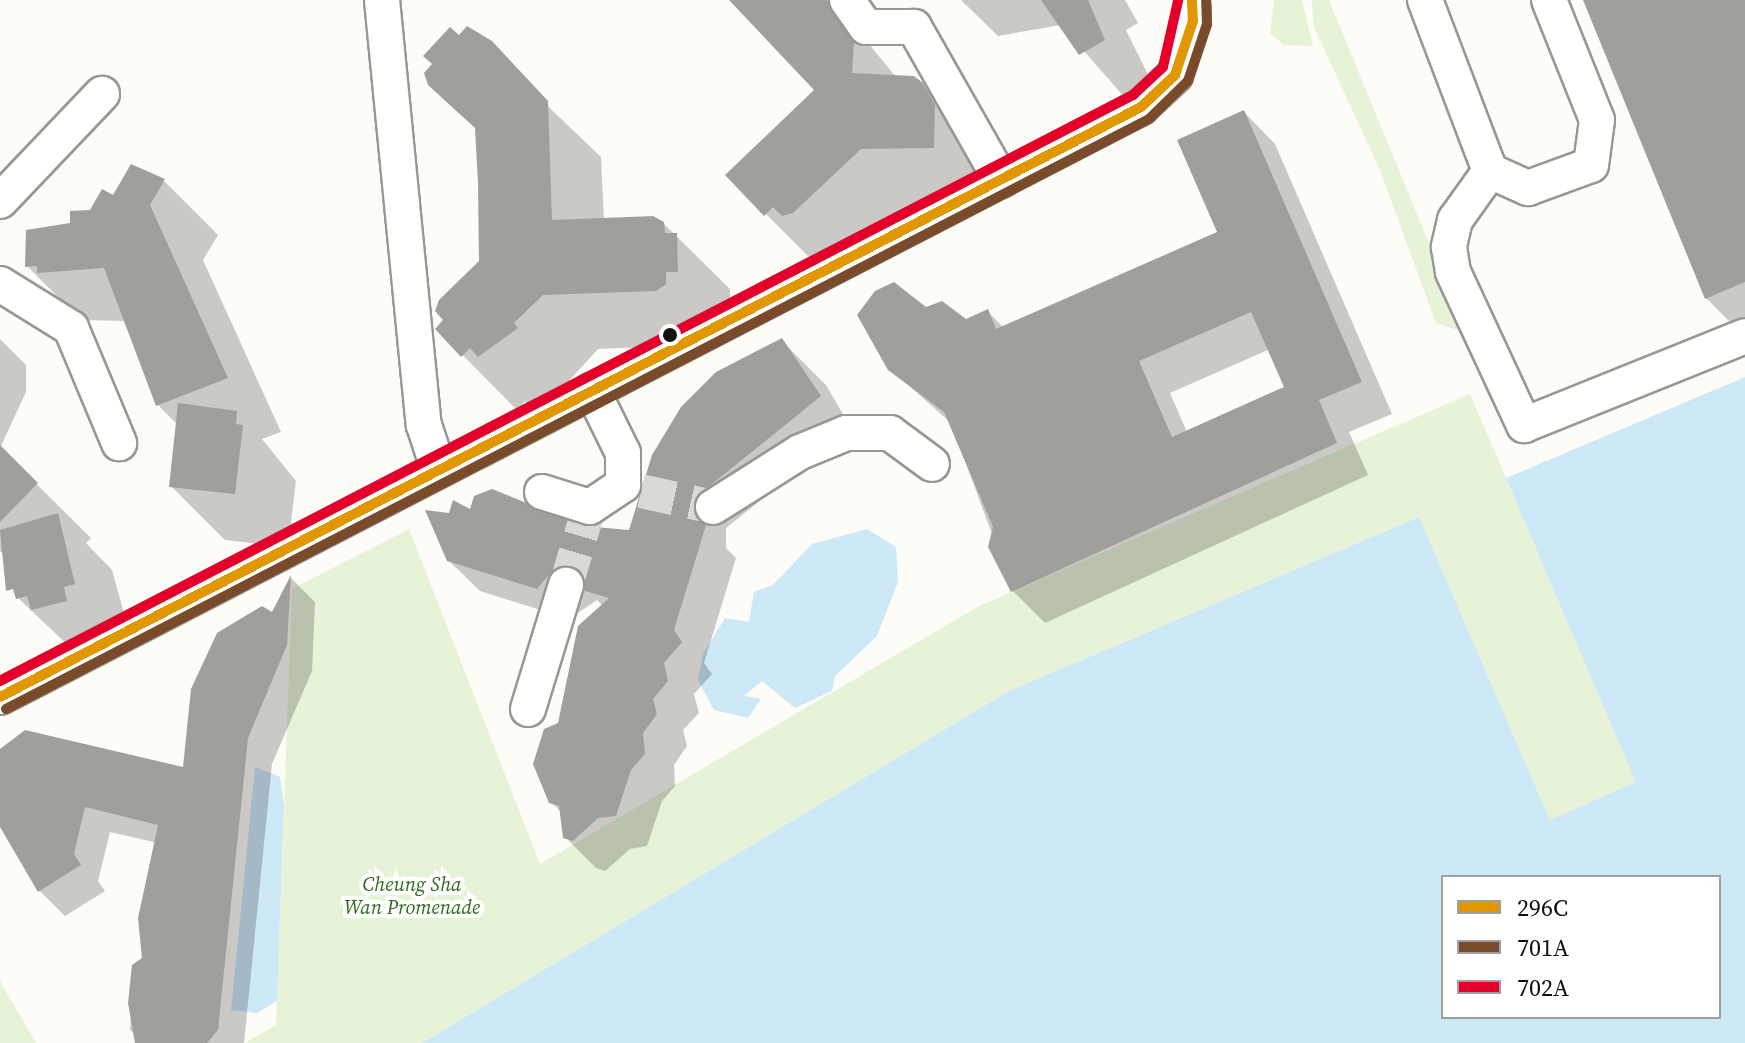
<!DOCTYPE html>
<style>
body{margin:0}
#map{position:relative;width:1745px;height:1043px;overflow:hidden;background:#fdfcf7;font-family:"Source Serif 4",serif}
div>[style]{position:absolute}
.green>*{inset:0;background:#e7f3d7}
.water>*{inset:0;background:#cde8f7}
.shadow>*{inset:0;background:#0003}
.building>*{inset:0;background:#a19f9c}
.minor-tunnel>*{height:34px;margin-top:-17px;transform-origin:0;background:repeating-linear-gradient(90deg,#dad9d4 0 34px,transparent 0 51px)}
.roads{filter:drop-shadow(2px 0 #979795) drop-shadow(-2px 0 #979795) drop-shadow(0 2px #979795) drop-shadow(0 -2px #979795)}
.minor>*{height:34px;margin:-17px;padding:0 17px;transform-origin:17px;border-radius:17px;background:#fffffe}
.bus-1>*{height:10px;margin:-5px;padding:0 5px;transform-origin:5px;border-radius:5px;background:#e09702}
.bus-2>*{height:10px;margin:-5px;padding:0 5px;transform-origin:5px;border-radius:5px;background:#7a4b2a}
.bus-3>*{height:10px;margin:-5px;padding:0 5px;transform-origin:5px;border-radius:5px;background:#e4002b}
.dots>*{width:22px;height:22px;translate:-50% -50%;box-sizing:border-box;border:4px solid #fff;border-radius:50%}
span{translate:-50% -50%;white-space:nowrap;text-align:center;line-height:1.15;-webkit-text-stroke:8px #fff;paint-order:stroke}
.park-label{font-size:20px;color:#2f6b1f;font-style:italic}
.legend{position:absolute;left:1441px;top:875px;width:280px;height:144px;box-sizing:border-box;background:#fff;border:2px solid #a0a0a0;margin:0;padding:10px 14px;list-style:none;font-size:24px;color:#111}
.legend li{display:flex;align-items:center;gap:16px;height:40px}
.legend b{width:40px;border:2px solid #a0a0a0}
</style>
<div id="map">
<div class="green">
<div style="clip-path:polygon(1274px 0,1302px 0,1313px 46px,1284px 45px,1270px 33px)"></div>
<div style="clip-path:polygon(1312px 0,1329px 0,1486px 382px,1483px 384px,1464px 332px,1436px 323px,1380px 170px,1313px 25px)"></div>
<div style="clip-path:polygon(1470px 394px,1637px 782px,1550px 820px,1419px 517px,1009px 691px,422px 1043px,245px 1043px,276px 1025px,292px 589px,409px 529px,540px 864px,981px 605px)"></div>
<div style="clip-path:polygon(0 981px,12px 1002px,36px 1043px,0 1043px)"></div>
</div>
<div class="water">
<div style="clip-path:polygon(evenodd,1745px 377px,1745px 1043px,422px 1043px,1009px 691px,1419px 517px,1550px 820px,1636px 782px,1506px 478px,1745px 377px,1443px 877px,1719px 877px,1719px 1017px,1443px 1017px,1443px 877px)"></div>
<div style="clip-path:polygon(867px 529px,896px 547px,898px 582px,877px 636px,835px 676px,832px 691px,795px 708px,762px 681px,744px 696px,761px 699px,748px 718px,714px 710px,698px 680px,703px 654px,725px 618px,749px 622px,754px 592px,773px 585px,812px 544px)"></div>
<div style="clip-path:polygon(255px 767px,280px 777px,284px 805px,277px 1001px,257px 1013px,231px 1010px)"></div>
</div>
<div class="shadow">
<div style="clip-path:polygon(732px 0,833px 0,896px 77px,921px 84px,977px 140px,987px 202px,916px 202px,848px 266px,820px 268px,766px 214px,817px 91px)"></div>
<div style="clip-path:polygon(961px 0,1125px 0,1138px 23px,1126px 30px,1158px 95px,1134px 108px,1061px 25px,998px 36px)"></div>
<div style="clip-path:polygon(1585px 0,1745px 0,1745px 321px,1734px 326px,1706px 298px)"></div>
<div style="clip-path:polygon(467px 29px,601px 157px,604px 220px,663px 223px,730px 289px,731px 325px,710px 344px,598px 349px,544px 408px,534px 410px,525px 401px,517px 410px,437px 329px,481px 262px,477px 127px,459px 38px)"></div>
<div style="clip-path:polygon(evenodd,1244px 112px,1275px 144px,1392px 414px,1349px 432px,1368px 475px,1045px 623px,1013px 591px,951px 423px,889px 368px,926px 310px,966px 321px,988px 312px,1004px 328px,1219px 233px,1244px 112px,1270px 349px,1287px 388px,1187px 432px,1170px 393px,1270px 349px)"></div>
<div style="clip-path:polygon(164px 181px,218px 235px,203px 260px,281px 432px,262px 439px,296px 481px,288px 547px,225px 540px,171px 486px,178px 425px,158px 405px,126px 321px,81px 320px,27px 266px,91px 212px)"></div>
<div style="clip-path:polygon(0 339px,26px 365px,26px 392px,0 448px,91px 538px,86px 543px,112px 570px,128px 628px,116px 641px,120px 655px,87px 663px,18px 598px,24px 574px,0 551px)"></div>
<div style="clip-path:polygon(782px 341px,826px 385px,851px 428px,726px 528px,726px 548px,736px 558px,704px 663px,712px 674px,694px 694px,699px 713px,683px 730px,687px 746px,674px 765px,675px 786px,662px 801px,647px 846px,630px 849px,605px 871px,596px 868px,565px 837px,562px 813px,551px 802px,560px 724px,603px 606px,597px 600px,569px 619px,480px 591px,448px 560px,451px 515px,630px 533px)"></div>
<div style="clip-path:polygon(291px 578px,315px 602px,312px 671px,272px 764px,244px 1043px,144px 1043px,130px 1030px,134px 966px,144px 960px,140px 918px,158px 843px,110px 832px,98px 881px,105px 891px,65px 916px,39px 890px,0 824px,0 756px,185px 769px)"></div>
</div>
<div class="building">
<div style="clip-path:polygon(729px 0,827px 0,854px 42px,852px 73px,914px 76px,923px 83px,935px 105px,934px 148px,861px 149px,793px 213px,782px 216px,773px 207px,764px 216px,725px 175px,814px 90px)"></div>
<div style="clip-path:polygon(1041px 0,1088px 0,1105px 40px,1079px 55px)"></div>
<div style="clip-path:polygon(1583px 0,1745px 0,1745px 282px,1705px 299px)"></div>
<div style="clip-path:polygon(467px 26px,492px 41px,548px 101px,552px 220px,653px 216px,664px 222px,665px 233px,677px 233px,678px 272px,666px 272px,666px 284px,656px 291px,543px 295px,514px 323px,518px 328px,478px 357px,470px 348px,461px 357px,435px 329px,443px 320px,435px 311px,439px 300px,479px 261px,478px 183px,475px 128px,428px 85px,424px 73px,432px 64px,423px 56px,450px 27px,459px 35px)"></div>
<div style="clip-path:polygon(evenodd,1244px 110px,1362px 382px,1319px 400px,1337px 443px,1011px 592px,988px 547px,993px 527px,944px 412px,888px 370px,857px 315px,875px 291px,894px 282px,926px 307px,942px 301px,966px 319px,988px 309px,996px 329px,1217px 232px,1177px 140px,1244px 110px,1251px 312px,1284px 387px,1172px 437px,1139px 361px,1251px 312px)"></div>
<div style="clip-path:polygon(131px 164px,165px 179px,150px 205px,228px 378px,156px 406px,104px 268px,37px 273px,37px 266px,25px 267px,26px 230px,70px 223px,70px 211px,90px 210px,102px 189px,113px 195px)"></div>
<div style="clip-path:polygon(782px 338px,821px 396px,696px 497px,696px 517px,706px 525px,674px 630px,682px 642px,664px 663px,668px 681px,653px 699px,657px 714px,643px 733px,645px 754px,631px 770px,616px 816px,598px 818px,573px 841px,563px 838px,559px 806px,549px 803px,533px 764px,544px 729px,558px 723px,578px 626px,609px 598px,585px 591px,581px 572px,571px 566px,553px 570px,537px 589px,447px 561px,425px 510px,449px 513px,453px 500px,470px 509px,474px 496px,492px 489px,584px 526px,629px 530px,652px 455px,681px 407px,716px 372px)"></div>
<div style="clip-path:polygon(178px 403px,237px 411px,236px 424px,243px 425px,235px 494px,169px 487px)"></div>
<div style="clip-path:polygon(0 445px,38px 483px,0 522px)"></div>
<div style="clip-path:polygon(58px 513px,75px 584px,64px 587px,67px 601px,31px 610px,27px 596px,16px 599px,13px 589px,6px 591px,0 530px)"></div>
<div style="clip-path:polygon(291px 575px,287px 645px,248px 738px,218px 1030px,207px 1043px,135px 1043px,128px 1003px,132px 965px,142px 958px,138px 918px,158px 825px,85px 807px,74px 854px,81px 865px,38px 892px,0 827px,0 749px,25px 730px,183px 767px,191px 689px,217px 633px,262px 606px,272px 612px)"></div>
</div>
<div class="minor-tunnel">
<div style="left:641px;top:491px;width:74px;rotate:12.5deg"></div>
<div style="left:566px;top:585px;width:70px;rotate:-73.4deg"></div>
</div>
<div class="roads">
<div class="minor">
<div style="left:382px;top:0;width:427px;rotate:84.4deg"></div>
<div style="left:424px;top:425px;width:45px;rotate:72deg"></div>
<div style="left:847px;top:0;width:33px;rotate:55deg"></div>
<div style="left:866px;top:27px;width:48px"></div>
<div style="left:914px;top:27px;width:176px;rotate:60.4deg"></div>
<div style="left:1425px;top:0;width:183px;rotate:69.2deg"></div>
<div style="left:1490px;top:171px;width:42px;rotate:24.1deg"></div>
<div style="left:1528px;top:188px;width:67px;rotate:-20.1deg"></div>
<div style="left:1591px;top:165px;width:45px;rotate:-82.4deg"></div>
<div style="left:1597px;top:120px;width:129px;rotate:-111.8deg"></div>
<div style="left:1490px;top:171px;width:60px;rotate:125.5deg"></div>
<div style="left:1455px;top:220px;width:28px;rotate:103deg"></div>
<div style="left:1449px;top:247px;width:25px;rotate:81deg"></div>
<div style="left:1453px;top:272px;width:169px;rotate:65.1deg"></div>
<div style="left:1524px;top:425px;width:238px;rotate:-21.9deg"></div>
<div style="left:0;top:201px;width:148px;rotate:-46.4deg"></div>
<div style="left:0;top:284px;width:84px;rotate:31.8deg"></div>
<div style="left:71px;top:328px;width:125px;rotate:67.3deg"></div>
<div style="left:542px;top:492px;width:50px;rotate:17.4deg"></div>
<div style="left:590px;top:507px;width:40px;rotate:-34deg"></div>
<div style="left:623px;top:485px;width:32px;rotate:-90deg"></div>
<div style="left:623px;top:453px;width:70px;rotate:-116.2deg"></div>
<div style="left:713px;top:507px;width:103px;rotate:-32.3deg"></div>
<div style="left:800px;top:452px;width:50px;rotate:-22.4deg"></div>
<div style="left:846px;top:433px;width:44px"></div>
<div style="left:890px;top:433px;width:52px;rotate:36.4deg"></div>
<div style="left:0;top:697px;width:1285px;rotate:-27.34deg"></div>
<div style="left:1141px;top:107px;width:47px;rotate:-43.3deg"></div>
<div style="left:1175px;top:75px;width:57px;rotate:-71.6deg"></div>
<div style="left:1193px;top:21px;width:21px;rotate:-93deg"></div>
<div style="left:528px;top:709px;width:130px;rotate:-73deg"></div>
</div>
</div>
<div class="bus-1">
<div style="left:0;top:697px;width:1285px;rotate:-27.34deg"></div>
<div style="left:1141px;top:107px;width:47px;rotate:-43.3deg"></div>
<div style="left:1175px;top:75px;width:57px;rotate:-71.6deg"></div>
<div style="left:1193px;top:21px;width:21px;rotate:-93deg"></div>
</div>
<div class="bus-2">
<div style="left:6px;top:709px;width:1286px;rotate:-27.3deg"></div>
<div style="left:1149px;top:119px;width:54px;rotate:-44.3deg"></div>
<div style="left:1188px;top:81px;width:60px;rotate:-71.6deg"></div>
<div style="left:1207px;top:24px;width:24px;rotate:-92deg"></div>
</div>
<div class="bus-3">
<div style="left:0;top:681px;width:1276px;rotate:-27.35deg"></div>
<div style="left:1133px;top:95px;width:41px;rotate:-43deg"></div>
<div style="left:1163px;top:67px;width:68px;rotate:-77.2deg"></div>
</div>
<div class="dots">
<div style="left:670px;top:335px;background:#111"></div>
</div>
<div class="park-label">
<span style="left:412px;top:896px">Cheung Sha<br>Wan Promenade</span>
</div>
<ul class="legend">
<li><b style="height:10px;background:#e09702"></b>296C</li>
<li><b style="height:10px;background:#7a4b2a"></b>701A</li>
<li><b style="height:10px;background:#e4002b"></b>702A</li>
</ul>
</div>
